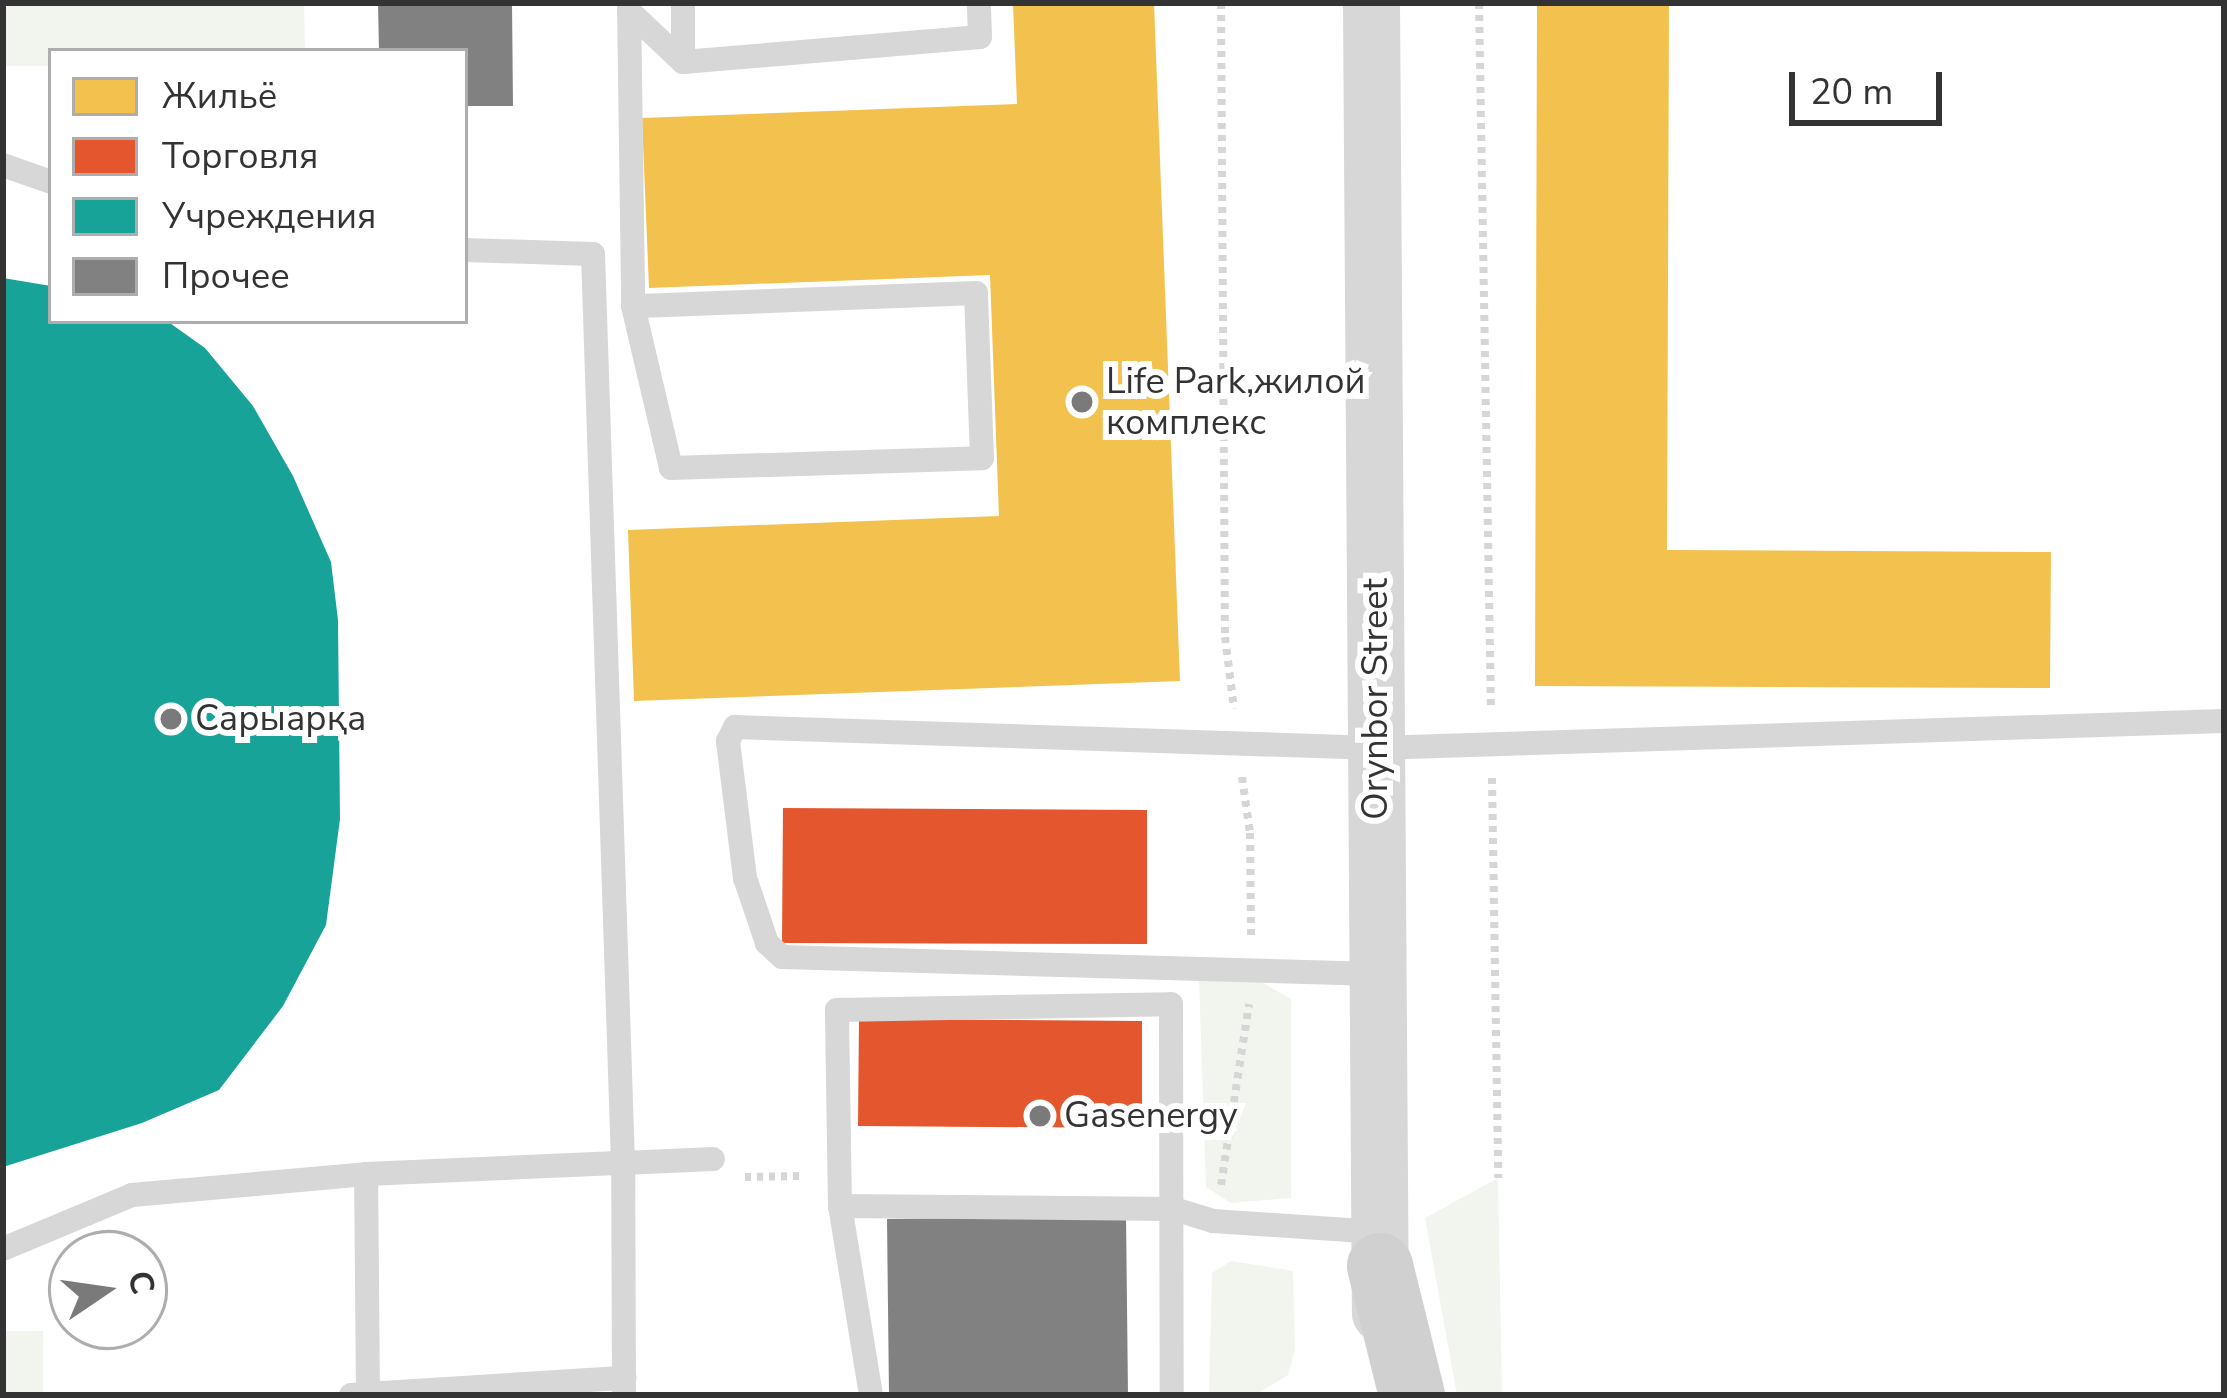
<!DOCTYPE html>
<meta charset="utf-8">
<style>
body{margin:0}
#map{position:relative;width:2227px;height:1398px;overflow:hidden;background:#fff;font-family:"Nunito Sans",sans-serif}
div>[style]{position:absolute}
.green>*{inset:0;background:#f1f5ed}
.homes>*{inset:0;background:#f2c14e}
.shops>*{inset:0;background:#e4572e}
.public>*{inset:0;background:#17a398}
.building>*{inset:0;background:#818181}
.path>*{height:8px;margin-top:-4px;transform-origin:0;background:repeating-linear-gradient(90deg,#d6d6d6 0 6px,transparent 0 12px)}
.service>*{height:24px;margin:-12px;padding:0 12px;transform-origin:12px;border-radius:12px;background:#d7d7d7}
.tertiary>*{height:57px;margin:-28.5px;padding:0 28.5px;transform-origin:28.5px;border-radius:28.5px;background:#d7d7d7}
.secondary>*{height:66px;margin:-33px;padding:0 33px;transform-origin:33px;border-radius:33px;background:#d0d0d0}
.dots>*{width:33px;height:33px;translate:-50% -50%;box-sizing:border-box;border:6px solid #fff;border-radius:50%}
span{translate:-50% -50%;white-space:nowrap;text-align:center;line-height:1.15;-webkit-text-stroke:12px #fff;paint-order:stroke}
.poi-label{font-size:36px;color:#333}
.left{translate:0 -50%;text-align:left}
.street-label{font-size:36px;color:#333}
.frame{position:absolute;inset:0;border:6px solid #333;pointer-events:none}
.legend{position:absolute;left:48px;top:48px;width:420px;height:276px;box-sizing:border-box;background:#fff;border:3px solid #adadad;margin:0;padding:15px 21px;list-style:none;font-size:36px;color:#333}
.legend li{display:flex;align-items:center;gap:24px;height:60px}
.legend b{width:60px;border:3px solid #adadad}
.north{position:absolute;left:48px;top:1230px;width:120px;height:120px;box-sizing:border-box;background:#fff;border:3px solid #adadad;border-radius:50%;rotate:77deg;font-size:33px;font-weight:700;line-height:48px;text-align:center;color:#333}
.north::after{content:'';display:block;margin:auto;width:42px;height:54px;background:#7a7a7a;clip-path:polygon(50% 0,100% 100%,50% 72%,0 100%)}
.scale{position:absolute;left:1789px;top:72px;width:153px;height:54px;box-sizing:border-box;border:6px solid #333;border-top:0;padding-left:15px;font-size:36px;line-height:42px;white-space:nowrap;color:#333;-webkit-text-stroke:9px #fff;paint-order:stroke}
</style>
<div id="map">
<div class="green">
<div style="clip-path:polygon(3px 3px,304px 3px,305px 51px,51px 51px,51px 66px,3px 66px)"></div>
<div style="clip-path:polygon(1251px 976px,1291px 999px,1291px 1198px,1231px 1203px,1206px 1187px,1199px 977px)"></div>
<div style="clip-path:polygon(1498px 1178px,1502px 1395px,1457px 1395px,1425px 1218px)"></div>
<div style="clip-path:polygon(1231px 1261px,1293px 1271px,1295px 1351px,1288px 1375px,1255px 1395px,1209px 1395px,1212px 1273px)"></div>
<div style="clip-path:polygon(3px 1331px,43px 1331px,43px 1395px,3px 1395px)"></div>
</div>
<div class="homes">
<div style="clip-path:polygon(1013px 3px,1154px 3px,1180px 681px,634px 701px,628px 530px,999px 516px,990px 275px,649px 288px,642px 118px,1017px 104px)"></div>
<div style="clip-path:polygon(1537px 3px,1669px 3px,1667px 550px,2051px 552px,2050px 688px,1535px 686px)"></div>
</div>
<div class="shops">
<div style="clip-path:polygon(783px 808px,1147px 810px,1147px 944px,782px 943px)"></div>
<div style="clip-path:polygon(859px 1019px,1142px 1021px,1142px 1128px,858px 1126px)"></div>
</div>
<div class="public">
<div style="clip-path:polygon(3px 278px,51px 286px,51px 321px,167px 321px,205px 348px,253px 406px,293px 476px,331px 562px,338px 620px,340px 819px,326px 925px,283px 1006px,219px 1090px,142px 1123px,3px 1167px)"></div>
</div>
<div class="building">
<div style="clip-path:polygon(378px 3px,512px 3px,513px 106px,465px 106px,465px 51px,379px 51px)"></div>
<div style="clip-path:polygon(1126px 1216px,1128px 1395px,889px 1395px,887px 1219px)"></div>
</div>
<div class="path">
<div style="left:1221px;top:3px;width:634px;rotate:89.64deg"></div>
<div style="left:1225px;top:637px;width:72px;rotate:82.8deg"></div>
<div style="left:1479px;top:3px;width:706px;rotate:89.03deg"></div>
<div style="left:1242px;top:777px;width:57px;rotate:81.9deg"></div>
<div style="left:1250px;top:833px;width:102px;rotate:89.4deg"></div>
<div style="left:1492px;top:778px;width:400px;rotate:89.1deg"></div>
<div style="left:745px;top:1177px;width:57px;rotate:-1deg"></div>
<div style="left:1221px;top:1185px;width:183px;rotate:-81.2deg"></div>
</div>
<div class="service">
<div style="left:629px;top:3px;width:303px;rotate:89.2deg"></div>
<div style="left:633px;top:306px;width:166px;rotate:76.8deg"></div>
<div style="left:671px;top:468px;width:311px;rotate:-1.8deg"></div>
<div style="left:982px;top:458px;width:165px;rotate:-92.1deg"></div>
<div style="left:976px;top:293px;width:343px;rotate:177.8deg"></div>
<div style="left:629px;top:11px;width:74px;rotate:43.4deg"></div>
<div style="left:683px;top:62px;width:298px;rotate:-4.8deg"></div>
<div style="left:980px;top:37px;width:34px;rotate:-92deg"></div>
<div style="left:683px;top:62px;width:59px;rotate:-90deg"></div>
<div style="left:3px;top:165px;width:51px;rotate:19.5deg"></div>
<div style="left:1377px;top:974px;width:595px;rotate:-178.36deg"></div>
<div style="left:782px;top:957px;width:21px;rotate:-137deg"></div>
<div style="left:767px;top:943px;width:69px;rotate:-108.7deg"></div>
<div style="left:745px;top:878px;width:138px;rotate:-97.1deg"></div>
<div style="left:728px;top:741px;width:16px;rotate:-63deg"></div>
<div style="left:735px;top:727px;width:641px;rotate:1.88deg"></div>
<div style="left:1376px;top:748px;width:848px;rotate:-1.82deg"></div>
<div style="left:840px;top:1206px;width:334px;rotate:0.5deg"></div>
<div style="left:1174px;top:1209px;width:41px;rotate:17.1deg"></div>
<div style="left:1213px;top:1221px;width:166px;rotate:3.8deg"></div>
<div style="left:3px;top:1249px;width:140px;rotate:-22.7deg"></div>
<div style="left:132px;top:1195px;width:235px;rotate:-5.1deg"></div>
<div style="left:351px;top:1395px;width:274px;rotate:-3.6deg"></div>
<div style="left:368px;top:1395px;width:221px;rotate:-90.5deg"></div>
<div style="left:366px;top:1174px;width:257px;rotate:-2.5deg"></div>
<div style="left:623px;top:1163px;width:909px;rotate:-91.89deg"></div>
<div style="left:593px;top:254px;width:128px;rotate:-178.2deg"></div>
<div style="left:624px;top:1395px;width:232px;rotate:-90.2deg"></div>
<div style="left:623px;top:1163px;width:90px;rotate:-2.5deg"></div>
<div style="left:871px;top:1395px;width:192px;rotate:-99.3deg"></div>
<div style="left:840px;top:1206px;width:196px;rotate:-90.9deg"></div>
<div style="left:837px;top:1010px;width:334px;rotate:-1deg"></div>
<div style="left:1171px;top:1004px;width:391px;rotate:89.9deg"></div>
</div>
<div class="tertiary">
<div style="left:1371px;top:3px;width:1310px;rotate:89.61deg"></div>
</div>
<div class="secondary">
<div style="left:1380px;top:1266px;width:133px;rotate:76.1deg"></div>
</div>
<div class="dots">
<div style="left:1082px;top:402px;background:#7a7a7a"></div>
<div style="left:171px;top:719px;background:#7a7a7a"></div>
<div style="left:1040px;top:1116px;background:#7a7a7a"></div>
</div>
<div class="poi-label">
<span class="left" style="left:1106px;top:402px">Life Park,жилой<br>комплекс</span>
<span class="left" style="left:195px;top:719px">Сарыарқа</span>
<span class="left" style="left:1064px;top:1116px">Gasenergy</span>
</div>
<div class="street-label">
<span style="left:1376px;top:699px;rotate:-90deg">Orynbor Street</span>
</div>
<div class="frame"></div>
<ul class="legend">
<li><b style="height:33px;background:#f2c14e"></b>Жильё</li>
<li><b style="height:33px;background:#e4572e"></b>Торговля</li>
<li><b style="height:33px;background:#17a398"></b>Учреждения</li>
<li><b style="height:33px;background:#818181"></b>Прочее</li>
</ul>
<div class="north">С</div>
<div class="scale">20 m</div>
</div>
